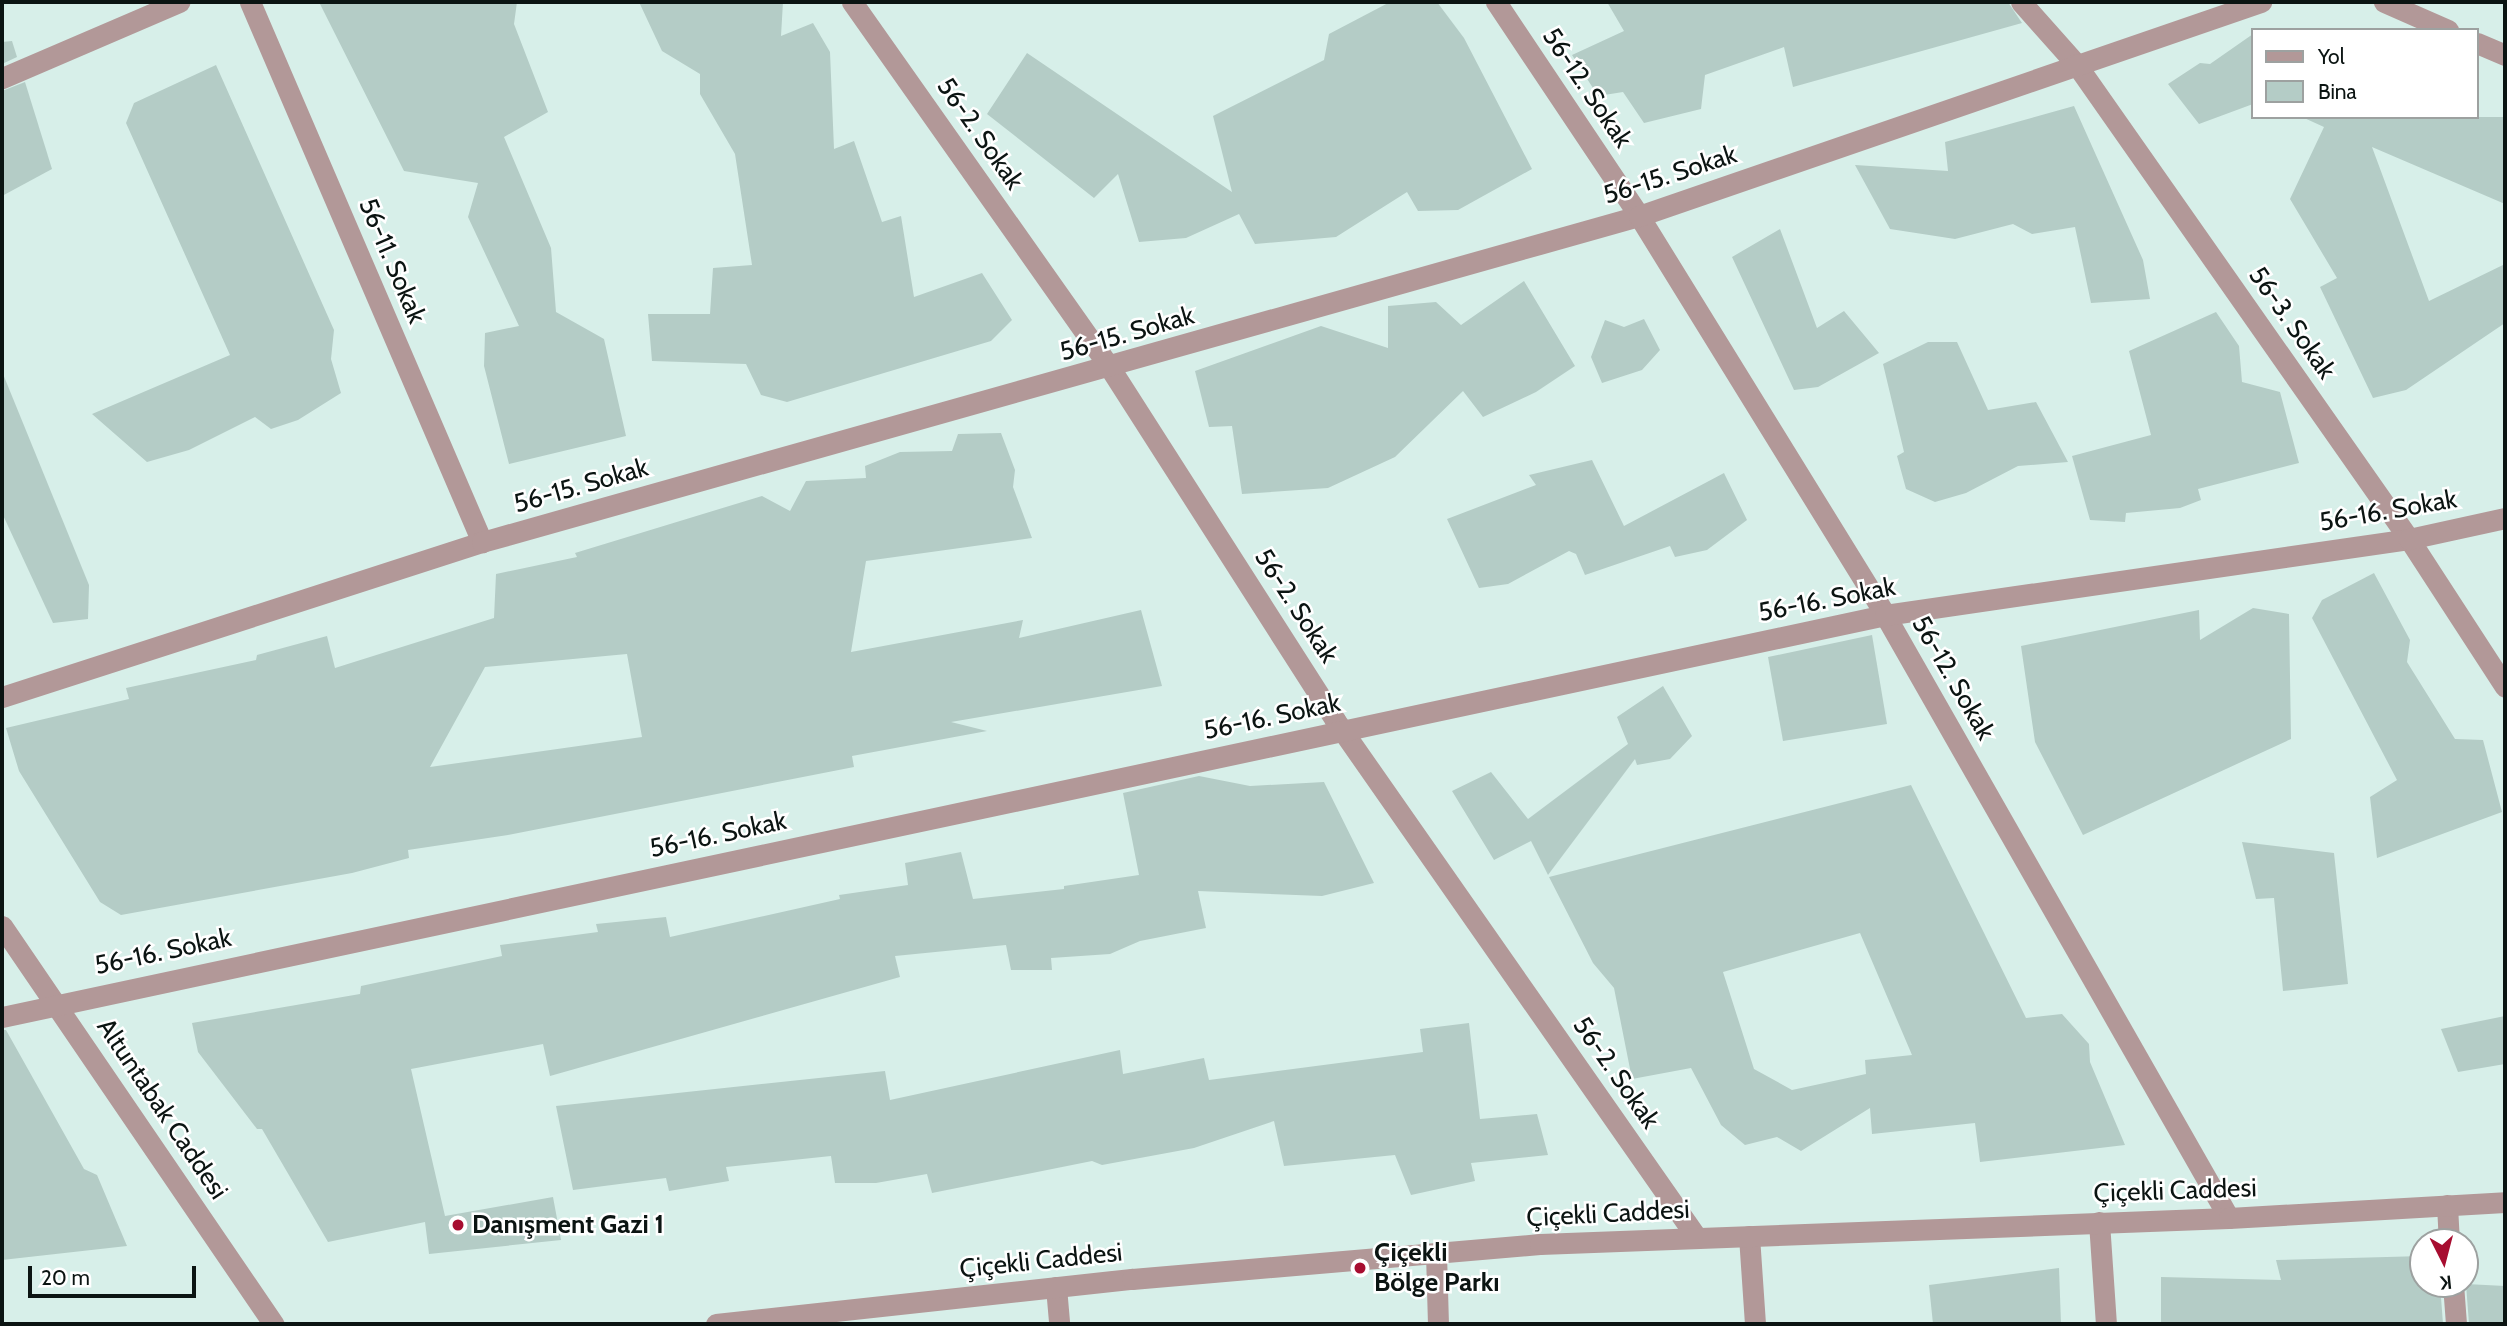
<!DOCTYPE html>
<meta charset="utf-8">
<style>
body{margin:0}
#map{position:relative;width:2507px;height:1326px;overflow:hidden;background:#d7efe9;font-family:Cabin,sans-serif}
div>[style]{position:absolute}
.building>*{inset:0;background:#b4ccc6}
.minor>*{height:21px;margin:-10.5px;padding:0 10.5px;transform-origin:10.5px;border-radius:10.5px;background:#b29898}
.tertiary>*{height:21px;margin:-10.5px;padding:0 10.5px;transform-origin:10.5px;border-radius:10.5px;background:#b29898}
.dots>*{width:19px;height:19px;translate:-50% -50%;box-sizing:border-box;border:4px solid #fff;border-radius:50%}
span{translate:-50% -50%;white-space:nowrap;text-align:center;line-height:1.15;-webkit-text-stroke:5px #fff;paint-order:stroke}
.street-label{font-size:26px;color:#0b1412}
.poi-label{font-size:26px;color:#0b1412;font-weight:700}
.left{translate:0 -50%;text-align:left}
.frame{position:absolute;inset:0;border:4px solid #0b1412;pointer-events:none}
.legend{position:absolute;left:2251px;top:28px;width:228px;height:91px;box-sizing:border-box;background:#fff;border:2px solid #9da1a0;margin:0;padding:9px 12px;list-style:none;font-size:21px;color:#0b1412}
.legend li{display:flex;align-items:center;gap:14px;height:35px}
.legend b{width:35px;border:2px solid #9da1a0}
.north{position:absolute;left:2409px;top:1228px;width:70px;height:70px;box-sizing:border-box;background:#fff;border:2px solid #9da1a0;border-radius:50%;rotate:174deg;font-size:19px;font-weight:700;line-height:28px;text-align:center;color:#0b1412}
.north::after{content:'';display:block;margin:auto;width:24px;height:32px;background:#a70d30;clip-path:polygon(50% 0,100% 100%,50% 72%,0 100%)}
.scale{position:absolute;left:28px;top:1266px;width:168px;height:32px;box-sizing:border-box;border:4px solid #0b1412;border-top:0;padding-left:9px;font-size:21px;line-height:24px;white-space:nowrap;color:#0b1412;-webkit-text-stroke:5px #fff;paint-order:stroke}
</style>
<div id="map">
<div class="building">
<div style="clip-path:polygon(319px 2px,517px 2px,514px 24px,548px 112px,504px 137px,551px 248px,556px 312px,604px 339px,626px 436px,509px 464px,484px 366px,485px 333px,519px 326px,468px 217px,478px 183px,404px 171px)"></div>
<div style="clip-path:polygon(639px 2px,783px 2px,781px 36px,813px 23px,830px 52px,834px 149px,854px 141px,882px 222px,901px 216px,914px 297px,982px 273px,1012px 320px,991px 341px,787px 402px,761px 395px,746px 364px,652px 361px,648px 314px,710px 314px,713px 268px,752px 265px,735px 154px,700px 94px,700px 74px,662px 51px)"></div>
<div style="clip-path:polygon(1390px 2px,1437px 2px,1464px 38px,1532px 169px,1458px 210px,1418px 211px,1407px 192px,1336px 237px,1255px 244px,1239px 214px,1186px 238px,1139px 242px,1118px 174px,1094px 198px,987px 114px,1027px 53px,1232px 192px,1213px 116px,1324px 60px,1329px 34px)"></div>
<div style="clip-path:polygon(1607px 2px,2008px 2px,2022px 23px,1793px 87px,1784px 47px,1705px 75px,1701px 109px,1644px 123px,1623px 92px,1598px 96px,1572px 55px,1624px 31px)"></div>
<div style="clip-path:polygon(2253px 34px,2253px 104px,2199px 124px,2168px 84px,2200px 63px,2210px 64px)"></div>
<div style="clip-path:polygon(12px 41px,17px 57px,2px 64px,2px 42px)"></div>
<div style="clip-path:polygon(216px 65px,334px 330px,331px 359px,341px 393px,298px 420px,271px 429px,255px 417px,189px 450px,147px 462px,92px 414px,230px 355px,126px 123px,134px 103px)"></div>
<div style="clip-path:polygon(25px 82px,52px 169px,2px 196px,2px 91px)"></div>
<div style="clip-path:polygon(2074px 106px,2143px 260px,2150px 299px,2091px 303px,2075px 227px,2032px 234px,2013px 224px,1955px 239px,1890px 229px,1855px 165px,1948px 171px,1945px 142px)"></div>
<div style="clip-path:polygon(2302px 117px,2505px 117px,2505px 204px,2372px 147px,2429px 301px,2505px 264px,2505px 323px,2406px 390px,2373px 398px,2320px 287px,2337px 278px,2290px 199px,2324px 127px)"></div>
<div style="clip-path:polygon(1780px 229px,1817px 328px,1844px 311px,1879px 353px,1818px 387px,1794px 390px,1732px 257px)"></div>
<div style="clip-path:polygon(1524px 281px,1575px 366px,1536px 392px,1483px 417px,1463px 391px,1395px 457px,1328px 488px,1242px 494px,1232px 426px,1209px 427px,1195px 371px,1321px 326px,1388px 348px,1388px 306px,1436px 302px,1461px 325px)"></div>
<div style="clip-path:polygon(2216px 312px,2239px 346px,2242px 382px,2280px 392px,2299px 463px,2198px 489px,2201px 500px,2180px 508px,2126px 513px,2125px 522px,2090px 520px,2072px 456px,2151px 435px,2129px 351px)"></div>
<div style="clip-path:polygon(1644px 319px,1660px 350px,1642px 370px,1602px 383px,1591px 357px,1605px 320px,1624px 327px)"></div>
<div style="clip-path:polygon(1928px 342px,1957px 342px,1988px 410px,2036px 402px,2068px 462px,2018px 466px,1966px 493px,1935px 502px,1906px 489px,1897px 456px,1904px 452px,1883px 364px)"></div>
<div style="clip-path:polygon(3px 374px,89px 585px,88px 619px,53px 623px,2px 513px)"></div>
<div style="clip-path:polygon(evenodd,1001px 433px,1015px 470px,1013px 487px,1032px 538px,866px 561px,851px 652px,1023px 620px,1019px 638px,1141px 610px,1162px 686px,951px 722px,987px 731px,852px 756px,854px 767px,508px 835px,408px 850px,409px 858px,352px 873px,121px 915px,100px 902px,19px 771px,6px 728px,129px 699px,126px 688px,256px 660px,257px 655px,327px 636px,335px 668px,494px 618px,496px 574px,577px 557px,575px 553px,762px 496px,790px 511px,806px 481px,866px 478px,865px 466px,900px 452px,952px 451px,958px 434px,1001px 433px,627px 654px,642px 737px,430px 767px,485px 667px,627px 654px)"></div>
<div style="clip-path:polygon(1592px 460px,1624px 526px,1724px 473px,1747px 520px,1707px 550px,1675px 557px,1670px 546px,1585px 575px,1576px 554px,1569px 551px,1508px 584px,1479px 588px,1447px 519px,1536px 485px,1529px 475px)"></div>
<div style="clip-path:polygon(2374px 573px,2410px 640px,2407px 662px,2455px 739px,2483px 740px,2502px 812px,2377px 858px,2370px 797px,2397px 780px,2312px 618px,2322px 600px)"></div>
<div style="clip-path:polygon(2253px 608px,2289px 614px,2291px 739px,2083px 835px,2035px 742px,2021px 646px,2199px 610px,2200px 640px)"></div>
<div style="clip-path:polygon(1872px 635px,1887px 724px,1783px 741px,1768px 657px)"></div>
<div style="clip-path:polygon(1663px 686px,1692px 736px,1670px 759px,1637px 765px,1635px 759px,1548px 875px,1531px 841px,1494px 860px,1452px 791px,1491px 772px,1528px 819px,1628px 744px,1617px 717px)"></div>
<div style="clip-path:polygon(1199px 776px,1250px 786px,1324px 782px,1374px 883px,1322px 896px,1198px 891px,1206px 928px,1140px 941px,1110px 954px,1051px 958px,1052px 970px,1011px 970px,1006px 945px,895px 956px,900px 977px,550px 1076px,543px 1044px,411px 1069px,445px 1216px,553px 1197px,561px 1240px,429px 1254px,425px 1222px,328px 1242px,262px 1129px,257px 1129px,198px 1052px,192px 1023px,360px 994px,361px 986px,502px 956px,500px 945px,598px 932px,596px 924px,666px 917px,670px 937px,840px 899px,839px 895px,908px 885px,905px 863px,961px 852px,973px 899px,1064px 889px,1064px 886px,1139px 875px,1123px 793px)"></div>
<div style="clip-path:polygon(evenodd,1911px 785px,2026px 1018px,2062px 1014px,2089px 1044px,2090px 1062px,2125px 1145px,1980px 1162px,1975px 1123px,1872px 1134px,1870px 1108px,1801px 1151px,1777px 1137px,1745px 1145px,1721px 1125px,1691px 1068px,1632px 1079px,1614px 988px,1593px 963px,1549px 877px,1911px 785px,1860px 933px,1912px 1055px,1865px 1060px,1866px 1074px,1792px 1090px,1754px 1069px,1723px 972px,1860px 933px)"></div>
<div style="clip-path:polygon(2242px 842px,2334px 853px,2348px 984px,2283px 991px,2274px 898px,2256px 899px)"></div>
<div style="clip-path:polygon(2505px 1016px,2505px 1064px,2458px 1072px,2441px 1029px)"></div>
<div style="clip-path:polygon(1469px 1023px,1480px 1119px,1537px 1114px,1548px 1155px,1471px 1163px,1475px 1181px,1411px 1195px,1395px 1155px,1284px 1166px,1274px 1121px,1194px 1148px,1102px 1165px,1092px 1161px,932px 1193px,927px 1174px,876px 1183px,835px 1183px,831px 1156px,726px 1167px,729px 1181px,669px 1191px,666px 1178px,573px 1190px,556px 1106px,885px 1071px,890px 1100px,1120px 1050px,1123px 1074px,1204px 1058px,1209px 1080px,1423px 1052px,1420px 1029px)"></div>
<div style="clip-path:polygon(2px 1030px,6px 1030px,84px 1169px,97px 1175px,127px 1246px,2px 1260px)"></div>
<div style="clip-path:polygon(2423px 1256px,2423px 1284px,2440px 1284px,2443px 1324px,2161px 1324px,2161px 1277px,2281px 1280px,2276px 1260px)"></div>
<div style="clip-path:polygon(2059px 1268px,2061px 1324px,1933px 1324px,1929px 1285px)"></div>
<div style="clip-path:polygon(2466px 1284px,2505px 1286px,2505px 1324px,2469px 1324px)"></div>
</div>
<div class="minor">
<div style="left:250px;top:2px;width:588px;rotate:66.75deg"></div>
<div style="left:852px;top:2px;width:448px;rotate:54.8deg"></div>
<div style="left:1110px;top:368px;width:418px;rotate:57.4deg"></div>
<div style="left:1335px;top:720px;width:632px;rotate:55.05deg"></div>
<div style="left:1496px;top:2px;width:257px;rotate:56.2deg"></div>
<div style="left:1639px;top:216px;width:469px;rotate:58.3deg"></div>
<div style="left:1885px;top:615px;width:694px;rotate:60.3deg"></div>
<div style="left:2021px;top:2px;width:83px;rotate:48.4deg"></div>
<div style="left:2076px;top:64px;width:580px;rotate:54.97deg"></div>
<div style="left:2409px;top:539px;width:176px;rotate:57deg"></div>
<div style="left:2px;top:78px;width:193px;rotate:-23.2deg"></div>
<div style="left:2px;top:697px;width:504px;rotate:-17.9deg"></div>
<div style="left:482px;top:542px;width:1202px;rotate:-15.74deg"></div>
<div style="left:1639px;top:216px;width:658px;rotate:-18.99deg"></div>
<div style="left:2px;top:926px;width:482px;rotate:55.7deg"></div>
<div style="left:2px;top:1017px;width:1925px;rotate:-12.05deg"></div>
<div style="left:1885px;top:615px;width:529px;rotate:-8.25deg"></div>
<div style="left:2409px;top:539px;width:98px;rotate:-12.3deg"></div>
<div style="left:2447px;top:1205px;width:37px;rotate:87deg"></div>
<div style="left:2099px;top:1222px;width:102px;rotate:86.1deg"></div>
<div style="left:1749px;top:1236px;width:88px;rotate:86.1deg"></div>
<div style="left:1436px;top:1253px;width:71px;rotate:88.4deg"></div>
<div style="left:2453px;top:1284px;width:40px;rotate:85.7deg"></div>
<div style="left:1056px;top:1287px;width:37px;rotate:85deg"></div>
</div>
<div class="tertiary">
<div style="left:2384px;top:2px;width:70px;rotate:23.6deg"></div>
<div style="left:2477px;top:43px;width:30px;rotate:23deg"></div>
<div style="left:716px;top:1324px;width:418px;rotate:-6.2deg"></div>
<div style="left:1132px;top:1279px;width:409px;rotate:-4.9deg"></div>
<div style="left:1540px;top:1244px;width:689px;rotate:-2.16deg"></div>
<div style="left:2229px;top:1218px;width:276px;rotate:-3.3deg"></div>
</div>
<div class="dots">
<div style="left:458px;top:1225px;background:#a70d30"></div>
<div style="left:1360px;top:1268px;background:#a70d30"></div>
</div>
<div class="street-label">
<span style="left:1587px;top:88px;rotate:56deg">56-12. Sokak</span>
<span style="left:980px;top:134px;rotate:55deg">56-2. Sokak</span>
<span style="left:1670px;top:175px;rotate:-18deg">56-15. Sokak</span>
<span style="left:392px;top:261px;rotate:67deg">56-11. Sokak</span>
<span style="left:2292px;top:323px;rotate:55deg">56-3. Sokak</span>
<span style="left:1127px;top:334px;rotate:-16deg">56-15. Sokak</span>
<span style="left:581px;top:486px;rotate:-16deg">56-15. Sokak</span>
<span style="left:2388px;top:511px;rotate:-10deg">56-16. Sokak</span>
<span style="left:1827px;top:600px;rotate:-11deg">56-16. Sokak</span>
<span style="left:1296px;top:606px;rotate:57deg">56-2. Sokak</span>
<span style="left:1953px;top:678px;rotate:60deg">56-12. Sokak</span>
<span style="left:1272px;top:717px;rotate:-12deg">56-16. Sokak</span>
<span style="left:718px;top:835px;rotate:-12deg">56-16. Sokak</span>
<span style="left:163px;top:952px;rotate:-12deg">56-16. Sokak</span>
<span style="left:1616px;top:1073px;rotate:55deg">56-2. Sokak</span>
<span style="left:162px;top:1109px;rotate:56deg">Altuntabak Caddesi</span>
<span style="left:2175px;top:1191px;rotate:-2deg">Çiçekli Caddesi</span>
<span style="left:1608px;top:1214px;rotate:-3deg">Çiçekli Caddesi</span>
<span style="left:1041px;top:1261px;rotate:-6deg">Çiçekli Caddesi</span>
</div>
<div class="poi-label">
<span class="left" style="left:472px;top:1225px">Danışment Gazi 1</span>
<span class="left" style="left:1374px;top:1268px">Çiçekli<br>Bölge Parkı</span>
</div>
<div class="frame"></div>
<ul class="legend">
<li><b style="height:9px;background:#b29898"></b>Yol</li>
<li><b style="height:19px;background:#b4ccc6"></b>Bina</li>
</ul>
<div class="north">K</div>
<div class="scale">20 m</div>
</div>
